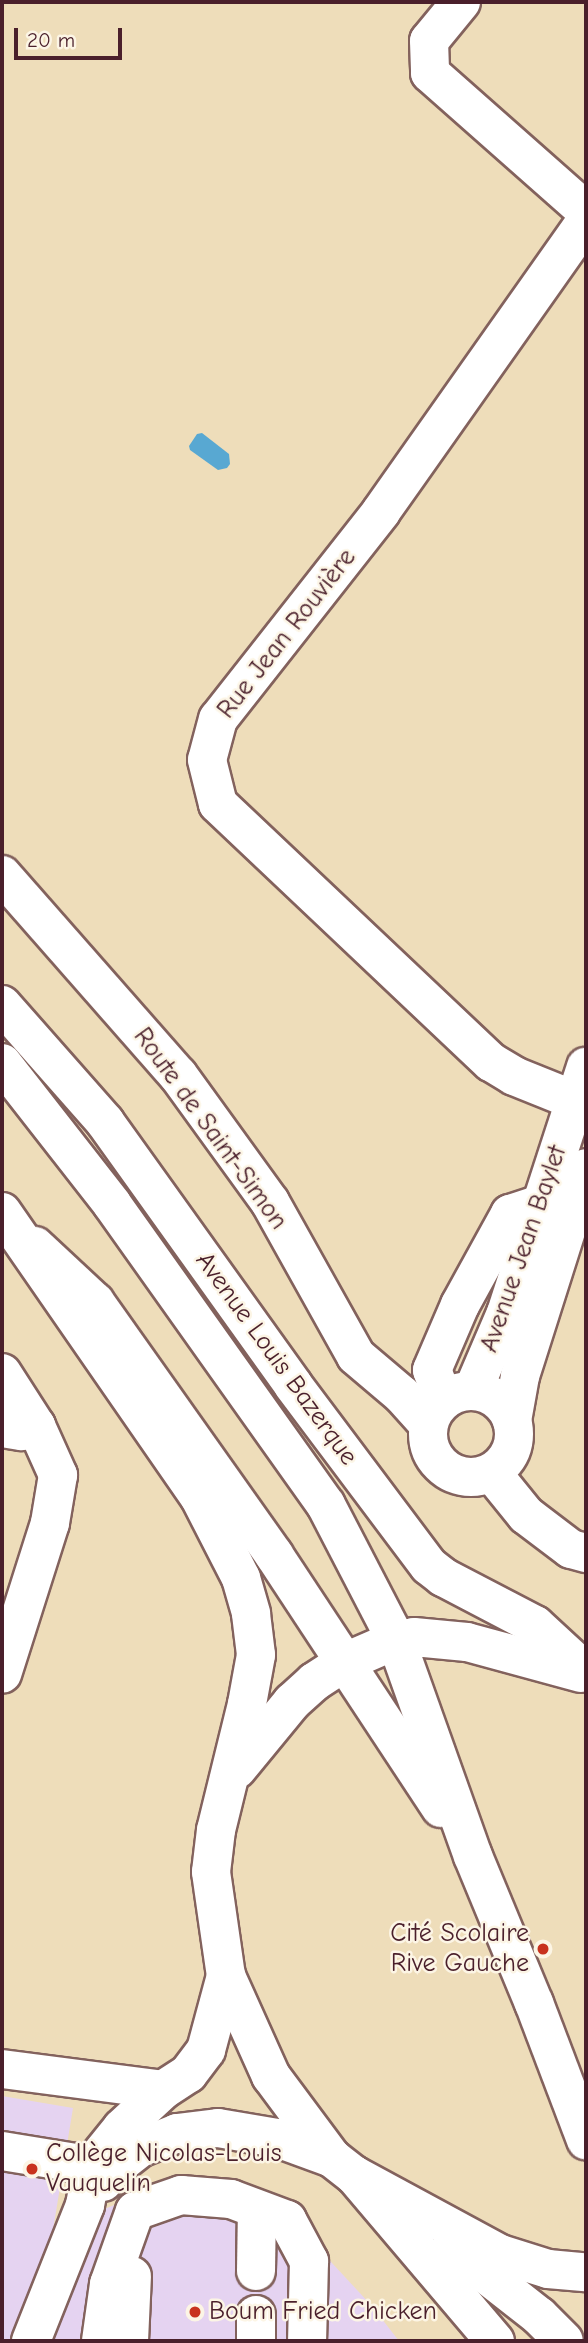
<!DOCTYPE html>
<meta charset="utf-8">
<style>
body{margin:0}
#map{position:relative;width:588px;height:2343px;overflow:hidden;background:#eeddba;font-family:"Comic Neue",sans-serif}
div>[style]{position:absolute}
.built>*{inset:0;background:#e5d3f1}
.water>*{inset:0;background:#58a8d2}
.roads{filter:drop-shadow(2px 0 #83625d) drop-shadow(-2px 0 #83625d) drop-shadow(0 2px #83625d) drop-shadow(0 -2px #83625d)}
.minor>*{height:38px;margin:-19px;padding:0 19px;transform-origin:19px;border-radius:19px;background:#fff}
.minor>.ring{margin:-19px;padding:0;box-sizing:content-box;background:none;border:38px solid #fff;border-radius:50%}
.major>*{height:38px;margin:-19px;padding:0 19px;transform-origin:19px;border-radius:19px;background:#fff}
.highway>*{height:38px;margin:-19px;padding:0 19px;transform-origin:19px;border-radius:19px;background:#fff}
.dots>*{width:19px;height:19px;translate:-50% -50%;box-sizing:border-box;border:4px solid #fcf5e5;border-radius:50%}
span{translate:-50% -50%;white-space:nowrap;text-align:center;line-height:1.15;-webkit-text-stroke:5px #fcf5e5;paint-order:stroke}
.street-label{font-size:26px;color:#4a1f2b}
.poi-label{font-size:26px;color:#4a1f2b}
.right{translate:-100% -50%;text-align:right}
.left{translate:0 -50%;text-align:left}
.frame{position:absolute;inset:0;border:4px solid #4a1f2b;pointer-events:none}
.scale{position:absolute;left:14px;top:28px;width:108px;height:32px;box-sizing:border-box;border:4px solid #4a1f2b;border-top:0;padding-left:9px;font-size:21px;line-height:24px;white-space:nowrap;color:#4a1f2b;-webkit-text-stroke:5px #fcf5e5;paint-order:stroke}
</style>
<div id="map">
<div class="built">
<div style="clip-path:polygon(2px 2096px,73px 2108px,53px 2230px,173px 2181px,267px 2193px,371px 2305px,399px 2341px,2px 2341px)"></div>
</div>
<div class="water">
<div style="clip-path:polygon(202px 433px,229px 454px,230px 464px,227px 468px,218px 470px,190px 450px,189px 446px,197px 434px)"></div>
</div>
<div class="roads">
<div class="minor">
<div style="left:461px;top:2px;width:50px;rotate:129.4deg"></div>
<div style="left:429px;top:41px;width:32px;rotate:88deg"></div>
<div style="left:430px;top:73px;width:208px;rotate:41.5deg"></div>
<div style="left:586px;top:221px;width:356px;rotate:125.2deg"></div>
<div style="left:381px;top:512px;width:263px;rotate:128.2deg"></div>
<div style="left:218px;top:719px;width:42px;rotate:105deg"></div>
<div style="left:207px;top:760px;width:45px;rotate:76deg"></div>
<div style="left:218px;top:804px;width:376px;rotate:43.4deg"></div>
<div style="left:491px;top:1062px;width:27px;rotate:31deg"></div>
<div style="left:514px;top:1076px;width:78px;rotate:21.9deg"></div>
<div style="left:2px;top:875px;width:266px;rotate:48.7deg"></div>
<div style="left:178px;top:1075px;width:157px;rotate:54.1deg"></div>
<div style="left:270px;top:1202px;width:176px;rotate:60.8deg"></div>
<div style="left:356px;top:1356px;width:60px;rotate:40.3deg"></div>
<div style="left:402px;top:1395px;width:39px;rotate:48deg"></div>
<div style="left:2px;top:1063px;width:179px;rotate:52deg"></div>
<div style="left:112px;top:1204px;width:369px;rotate:54.6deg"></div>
<div style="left:326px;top:1505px;width:152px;rotate:62.6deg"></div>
<div style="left:396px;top:1640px;width:229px;rotate:70.4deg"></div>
<div style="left:473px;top:1856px;width:159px;rotate:67.5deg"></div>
<div style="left:534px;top:2003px;width:147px;rotate:69.2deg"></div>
<div style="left:35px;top:1246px;width:82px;rotate:43deg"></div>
<div style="left:95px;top:1302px;width:310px;rotate:54.7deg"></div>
<div style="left:274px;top:1555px;width:303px;rotate:56.6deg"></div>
<div style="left:2px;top:1373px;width:63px;rotate:57.3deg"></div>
<div style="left:36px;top:1426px;width:54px;rotate:65.8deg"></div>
<div style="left:58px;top:1475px;width:49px;rotate:99.5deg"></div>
<div style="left:50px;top:1523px;width:158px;rotate:107.6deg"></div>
<div style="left:473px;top:1390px;width:84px;rotate:-66.8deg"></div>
<div style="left:506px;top:1313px;width:259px;rotate:-72deg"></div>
<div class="ring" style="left:428px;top:1391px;width:48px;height:48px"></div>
<div style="left:444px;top:1400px;width:32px;rotate:-112deg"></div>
<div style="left:432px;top:1370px;width:71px;rotate:-66.7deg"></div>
<div style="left:460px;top:1305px;width:104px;rotate:-61.2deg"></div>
<div style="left:510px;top:1214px;width:32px;rotate:-18deg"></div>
<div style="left:512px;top:1421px;width:46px;rotate:-79.9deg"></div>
<div style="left:520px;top:1376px;width:218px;rotate:-72.4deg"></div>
<div style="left:2px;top:1428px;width:20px;rotate:9deg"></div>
<div style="left:22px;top:1431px;width:15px;rotate:-20deg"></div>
<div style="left:492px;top:1473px;width:54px;rotate:51deg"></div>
<div style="left:526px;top:1515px;width:56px;rotate:37.1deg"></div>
<div style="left:571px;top:1549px;width:16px;rotate:15deg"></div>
<div style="left:2px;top:2069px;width:162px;rotate:7.4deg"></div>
<div style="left:2px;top:2151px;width:112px;rotate:9.2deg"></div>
<div style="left:103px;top:2182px;width:16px;rotate:-52deg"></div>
<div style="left:113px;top:2169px;width:34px;rotate:-38deg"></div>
<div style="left:140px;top:2148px;width:40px;rotate:-22deg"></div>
<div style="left:177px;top:2133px;width:41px;rotate:-7deg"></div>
<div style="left:218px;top:2128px;width:60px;rotate:9.6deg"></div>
<div style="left:277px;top:2138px;width:59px;rotate:20deg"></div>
<div style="left:256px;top:2271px;width:61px;rotate:-89.1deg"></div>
<div style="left:31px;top:2341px;width:146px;rotate:-68.3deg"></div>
<div style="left:85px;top:2205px;width:42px;rotate:-79deg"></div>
<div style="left:93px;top:2164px;width:46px;rotate:-51.1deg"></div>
<div style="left:122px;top:2128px;width:56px;rotate:-42.8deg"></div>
<div style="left:163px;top:2090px;width:30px;rotate:-33deg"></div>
<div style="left:188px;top:2074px;width:30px;rotate:-53deg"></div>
<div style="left:206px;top:2050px;width:77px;rotate:-74.9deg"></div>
<div style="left:101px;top:2341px;width:58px;rotate:-82deg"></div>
<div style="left:109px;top:2284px;width:77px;rotate:-70.4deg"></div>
<div style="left:135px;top:2211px;width:49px;rotate:-19.2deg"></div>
<div style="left:181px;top:2195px;width:50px;rotate:4.6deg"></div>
<div style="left:231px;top:2199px;width:60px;rotate:20.6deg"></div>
<div style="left:287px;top:2220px;width:47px;rotate:61.8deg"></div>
<div style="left:309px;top:2261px;width:80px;rotate:91.4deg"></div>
<div style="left:129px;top:2341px;width:65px;rotate:-87.4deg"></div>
<div style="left:256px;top:2341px;width:26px;rotate:-90deg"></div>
</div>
<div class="major">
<div style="left:2px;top:1005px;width:156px;rotate:48.6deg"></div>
<div style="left:105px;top:1122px;width:323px;rotate:54.4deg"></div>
<div style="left:293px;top:1385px;width:226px;rotate:53.1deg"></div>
<div style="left:429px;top:1566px;width:18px;rotate:38deg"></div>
<div style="left:443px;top:1577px;width:104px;rotate:27.6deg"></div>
<div style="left:535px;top:1625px;width:69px;rotate:42.7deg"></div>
<div style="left:2px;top:1212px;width:346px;rotate:55.3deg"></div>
<div style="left:199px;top:1496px;width:92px;rotate:62.9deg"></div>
<div style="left:241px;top:1578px;width:37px;rotate:74deg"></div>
<div style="left:251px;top:1614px;width:41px;rotate:83deg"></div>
<div style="left:256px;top:1655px;width:50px;rotate:100.4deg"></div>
<div style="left:247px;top:1704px;width:130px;rotate:103.8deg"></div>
<div style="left:216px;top:1830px;width:42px;rotate:96.8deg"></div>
<div style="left:211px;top:1872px;width:105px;rotate:81.8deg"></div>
<div style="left:226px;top:1976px;width:110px;rotate:65.8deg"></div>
<div style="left:271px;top:2076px;width:102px;rotate:53.4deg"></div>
<div style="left:332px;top:2158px;width:28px;rotate:38deg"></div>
<div style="left:354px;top:2175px;width:166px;rotate:28.4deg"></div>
<div style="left:500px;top:2254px;width:50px;rotate:17.4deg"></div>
<div style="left:548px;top:2269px;width:38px;rotate:5deg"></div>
<div style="left:237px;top:1769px;width:87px;rotate:-50.6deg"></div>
<div style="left:292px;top:1702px;width:30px;rotate:-42deg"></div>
<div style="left:314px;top:1682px;width:35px;rotate:-33deg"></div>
<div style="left:343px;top:1663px;width:58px;rotate:-23.5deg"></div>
<div style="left:396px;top:1640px;width:18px;rotate:-9deg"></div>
<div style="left:414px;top:1637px;width:53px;rotate:5.4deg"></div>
<div style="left:467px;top:1642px;width:118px;rotate:15.2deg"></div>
<div style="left:451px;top:2247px;width:112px;rotate:38.1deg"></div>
<div style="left:539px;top:2316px;width:35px;rotate:45deg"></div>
</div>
<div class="highway">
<div style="left:354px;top:2175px;width:218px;rotate:49.7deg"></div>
</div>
</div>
<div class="dots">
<div style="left:543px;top:1949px;background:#c8321e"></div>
<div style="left:32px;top:2169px;background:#c8321e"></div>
<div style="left:195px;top:2312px;background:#c8321e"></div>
</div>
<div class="street-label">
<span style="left:287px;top:634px;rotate:-52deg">Rue Jean Rouvière</span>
<span style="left:210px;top:1129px;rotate:54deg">Route de Saint-Simon</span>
<span style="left:524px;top:1249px;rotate:-71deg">Avenue Jean Baylet</span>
<span style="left:276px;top:1359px;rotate:54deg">Avenue Louis Bazerque</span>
</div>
<div class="poi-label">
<span class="right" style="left:529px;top:1949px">Cité Scolaire<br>Rive Gauche</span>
<span class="left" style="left:46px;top:2169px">Collège Nicolas-Louis<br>Vauquelin</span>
<span class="left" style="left:209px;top:2312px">Boum Fried Chicken</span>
</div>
<div class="frame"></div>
<div class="scale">20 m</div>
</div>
